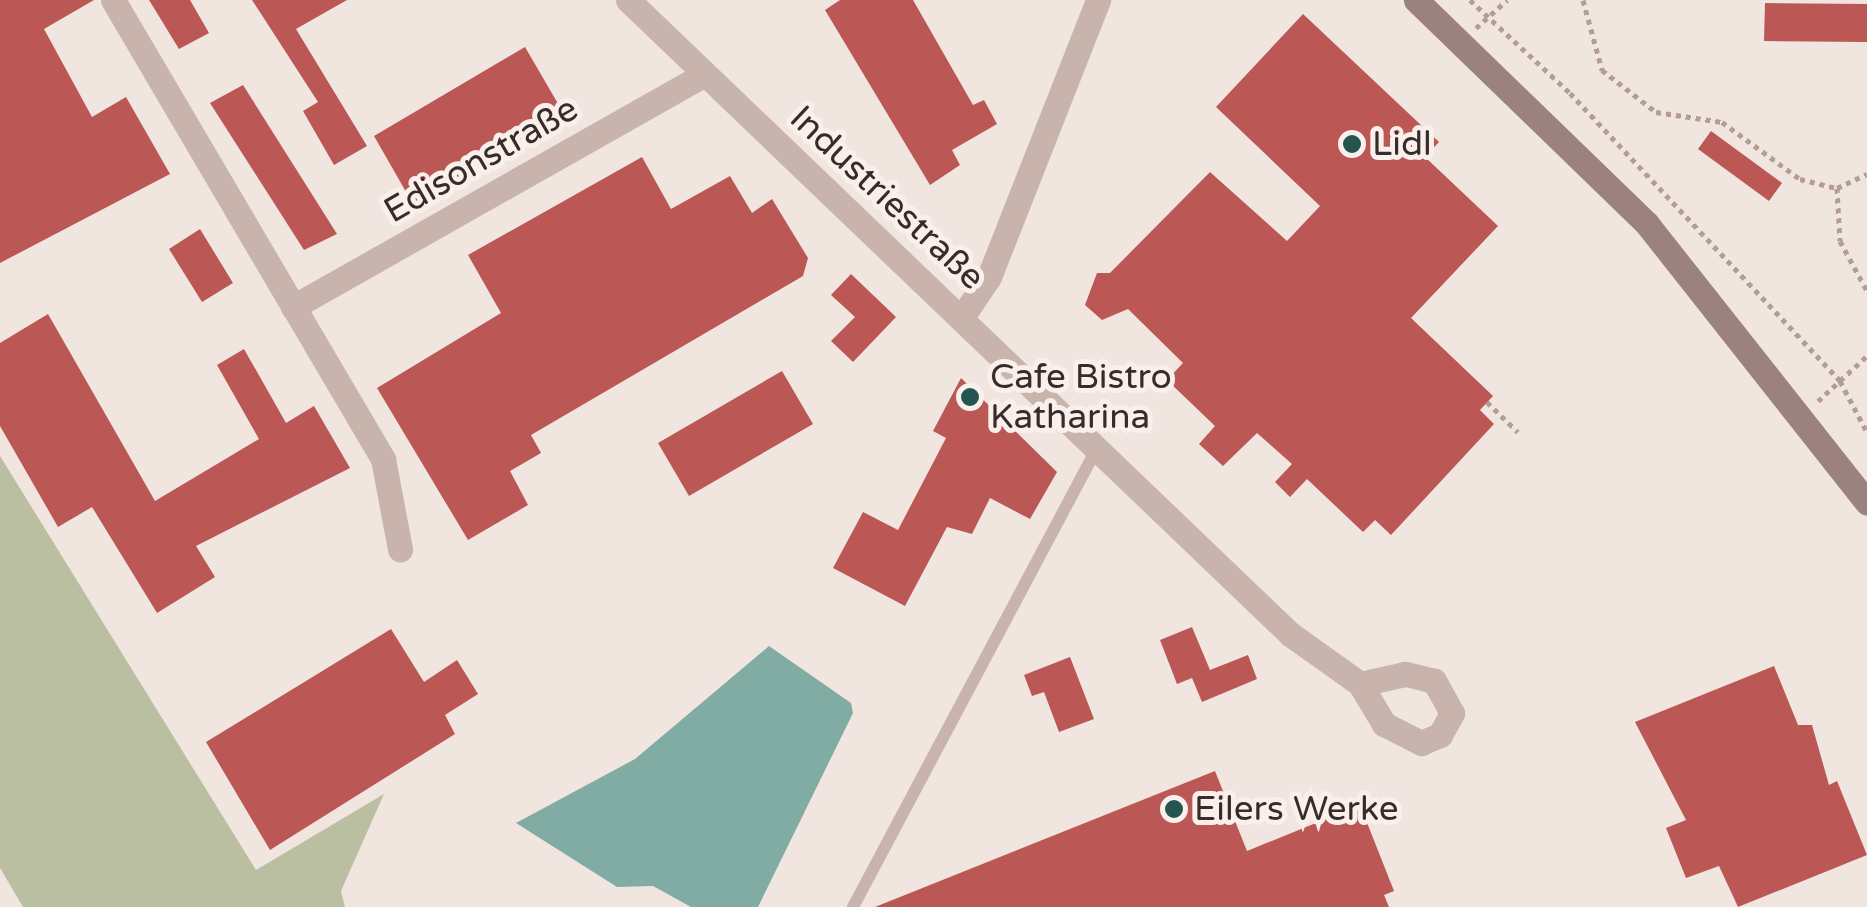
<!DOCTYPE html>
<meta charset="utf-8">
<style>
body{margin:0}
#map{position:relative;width:1867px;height:907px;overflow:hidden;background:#f1e5e0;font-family:"Varela Round",sans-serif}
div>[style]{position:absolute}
.green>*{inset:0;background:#bbbfa1}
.water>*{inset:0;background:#81aca4}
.building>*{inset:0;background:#bb5754}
.path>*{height:5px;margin-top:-2.5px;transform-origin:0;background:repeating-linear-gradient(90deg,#b49d97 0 5px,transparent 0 10px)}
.service>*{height:12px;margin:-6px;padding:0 6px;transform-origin:6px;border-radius:6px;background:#c8b3ad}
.minor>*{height:25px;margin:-12.5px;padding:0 12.5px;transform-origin:12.5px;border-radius:12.5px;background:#c8b3ad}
.secondary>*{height:25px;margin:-12.5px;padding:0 12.5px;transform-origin:12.5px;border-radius:12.5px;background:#9c827e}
.dots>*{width:28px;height:28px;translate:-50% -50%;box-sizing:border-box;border:5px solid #f9f0ec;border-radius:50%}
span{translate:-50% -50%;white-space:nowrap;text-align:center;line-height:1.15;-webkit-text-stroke:10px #f9f0ec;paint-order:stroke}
.poi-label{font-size:35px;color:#372c2b}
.left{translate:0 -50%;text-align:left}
.street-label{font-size:35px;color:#372c2b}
</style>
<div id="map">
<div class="green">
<div style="clip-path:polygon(0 456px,256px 870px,384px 794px,341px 891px,345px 907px,23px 907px,0 868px)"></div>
</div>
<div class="water">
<div style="clip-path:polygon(769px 646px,851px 703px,853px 713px,758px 907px,691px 907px,653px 886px,617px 887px,516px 823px,635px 759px)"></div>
</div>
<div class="building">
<div style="clip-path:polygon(0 0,94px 0,44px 29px,92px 117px,126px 97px,170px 174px,0 263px)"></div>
<div style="clip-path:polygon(149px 0,190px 0,209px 33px,179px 49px)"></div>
<div style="clip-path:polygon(252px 0,347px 0,296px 29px,367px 146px,334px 165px,303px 111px,318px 102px)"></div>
<div style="clip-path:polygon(840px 0,913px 0,973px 105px,984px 100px,997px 124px,952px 150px,960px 165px,930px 185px,825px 10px)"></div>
<div style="clip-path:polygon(1765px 3px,1867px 4px,1867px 42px,1764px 41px)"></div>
<div style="clip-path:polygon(1303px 14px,1439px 142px,1425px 157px,1498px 226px,1411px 318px,1493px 396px,1480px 410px,1494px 424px,1391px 535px,1375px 520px,1363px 532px,1307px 479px,1290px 497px,1275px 482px,1292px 464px,1257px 433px,1223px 466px,1199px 444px,1215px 426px,1167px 380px,1183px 363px,1128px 309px,1102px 320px,1085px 305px,1097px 273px,1110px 273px,1210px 172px,1287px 241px,1320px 206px,1216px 107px)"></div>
<div style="clip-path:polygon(525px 47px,564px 114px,413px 204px,374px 136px)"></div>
<div style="clip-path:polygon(243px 85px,337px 234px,304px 250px,210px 103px)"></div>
<div style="clip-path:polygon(1711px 131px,1782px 183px,1769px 201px,1698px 149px)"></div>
<div style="clip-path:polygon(642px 157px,671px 209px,730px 176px,752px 213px,772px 199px,808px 258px,803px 276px,531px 435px,541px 453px,510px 471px,528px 505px,468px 540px,377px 388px,501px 313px,468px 255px)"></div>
<div style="clip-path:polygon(200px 229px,233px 283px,202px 302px,169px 249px)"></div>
<div style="clip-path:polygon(851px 274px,896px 317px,853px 362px,831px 341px,855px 317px,831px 295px)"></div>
<div style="clip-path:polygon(48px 314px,155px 501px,259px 439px,217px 365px,244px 349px,286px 423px,314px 406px,350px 468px,196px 546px,215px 577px,157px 613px,92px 507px,58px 527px,0 426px,0 343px)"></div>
<div style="clip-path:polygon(782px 371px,813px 424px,689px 496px,658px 443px)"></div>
<div style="clip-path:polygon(961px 378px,1057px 472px,1030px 519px,990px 498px,972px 534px,947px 527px,905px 606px,833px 568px,863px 512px,898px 530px,946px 438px,933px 431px)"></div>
<div style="clip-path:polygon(1192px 627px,1210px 670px,1248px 655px,1257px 679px,1202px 702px,1192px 678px,1177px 684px,1160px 640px)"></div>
<div style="clip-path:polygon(391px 629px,424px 682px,457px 660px,478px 694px,445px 715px,455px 734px,270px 850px,206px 742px)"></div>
<div style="clip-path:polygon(1070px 657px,1094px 719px,1059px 732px,1044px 692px,1032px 696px,1024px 675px)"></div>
<div style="clip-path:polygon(1774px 666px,1798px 725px,1812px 725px,1829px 785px,1837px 781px,1867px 855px,1738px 907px,1719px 866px,1686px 878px,1666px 828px,1686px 820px,1635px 722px)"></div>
<div style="clip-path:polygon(1215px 771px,1247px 851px,1360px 805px,1394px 891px,1384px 895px,1389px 907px,875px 907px)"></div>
</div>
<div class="path">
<div style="left:1470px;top:0;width:137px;rotate:42.9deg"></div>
<div style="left:1570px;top:93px;width:395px;rotate:46.8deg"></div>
<div style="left:1840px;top:381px;width:58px;rotate:62.1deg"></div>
<div style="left:1583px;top:0;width:73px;rotate:74.8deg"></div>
<div style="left:1602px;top:70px;width:68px;rotate:37.9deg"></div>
<div style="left:1656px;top:112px;width:67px;rotate:8.6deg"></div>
<div style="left:1722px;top:122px;width:97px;rotate:36.2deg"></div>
<div style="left:1800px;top:179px;width:38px;rotate:14deg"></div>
<div style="left:1837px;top:188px;width:33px;rotate:-25deg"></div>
<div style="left:1476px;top:28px;width:42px;rotate:-42.1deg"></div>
<div style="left:1837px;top:188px;width:53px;rotate:86.8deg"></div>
<div style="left:1840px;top:241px;width:57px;rotate:61.6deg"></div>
<div style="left:1818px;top:401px;width:67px;rotate:-42.6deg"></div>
<div style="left:1487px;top:402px;width:43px;rotate:44.1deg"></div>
</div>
<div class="service">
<div style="left:853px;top:907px;width:518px;rotate:-62deg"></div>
</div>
<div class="minor">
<div style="left:113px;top:0;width:533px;rotate:59.53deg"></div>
<div style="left:383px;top:459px;width:92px;rotate:79.3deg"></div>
<div style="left:628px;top:0;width:917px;rotate:43.76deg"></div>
<div style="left:1290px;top:634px;width:86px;rotate:35.5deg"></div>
<div style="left:1360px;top:684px;width:47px;rotate:59deg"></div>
<div style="left:1384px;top:724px;width:42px;rotate:27.2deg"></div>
<div style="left:1421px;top:743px;width:21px;rotate:-23deg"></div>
<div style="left:1440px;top:735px;width:25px;rotate:-61deg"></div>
<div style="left:1452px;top:713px;width:37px;rotate:-119deg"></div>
<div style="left:1434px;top:681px;width:30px;rotate:-166deg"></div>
<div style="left:1405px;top:674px;width:46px;rotate:167.5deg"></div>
<div style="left:293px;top:307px;width:472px;rotate:-29.5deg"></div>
<div style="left:962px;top:317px;width:48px;rotate:-56deg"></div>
<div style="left:989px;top:277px;width:298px;rotate:-68.5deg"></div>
</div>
<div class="secondary">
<div style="left:1416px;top:0;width:322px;rotate:44.1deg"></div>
<div style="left:1647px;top:224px;width:355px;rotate:51.7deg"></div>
</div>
<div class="dots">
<div style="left:1352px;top:144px;background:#24554e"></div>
<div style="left:970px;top:397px;background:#24554e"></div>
<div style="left:1174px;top:809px;background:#24554e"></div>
</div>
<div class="poi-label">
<span class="left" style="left:1372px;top:144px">Lidl</span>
<span class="left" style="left:990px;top:397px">Cafe Bistro<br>Katharina</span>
<span class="left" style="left:1194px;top:809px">Eilers Werke</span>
</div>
<div class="street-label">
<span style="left:481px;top:160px;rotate:-30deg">Edisonstraße</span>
<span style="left:887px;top:198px;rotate:43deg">Industriestraße</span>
</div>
</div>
